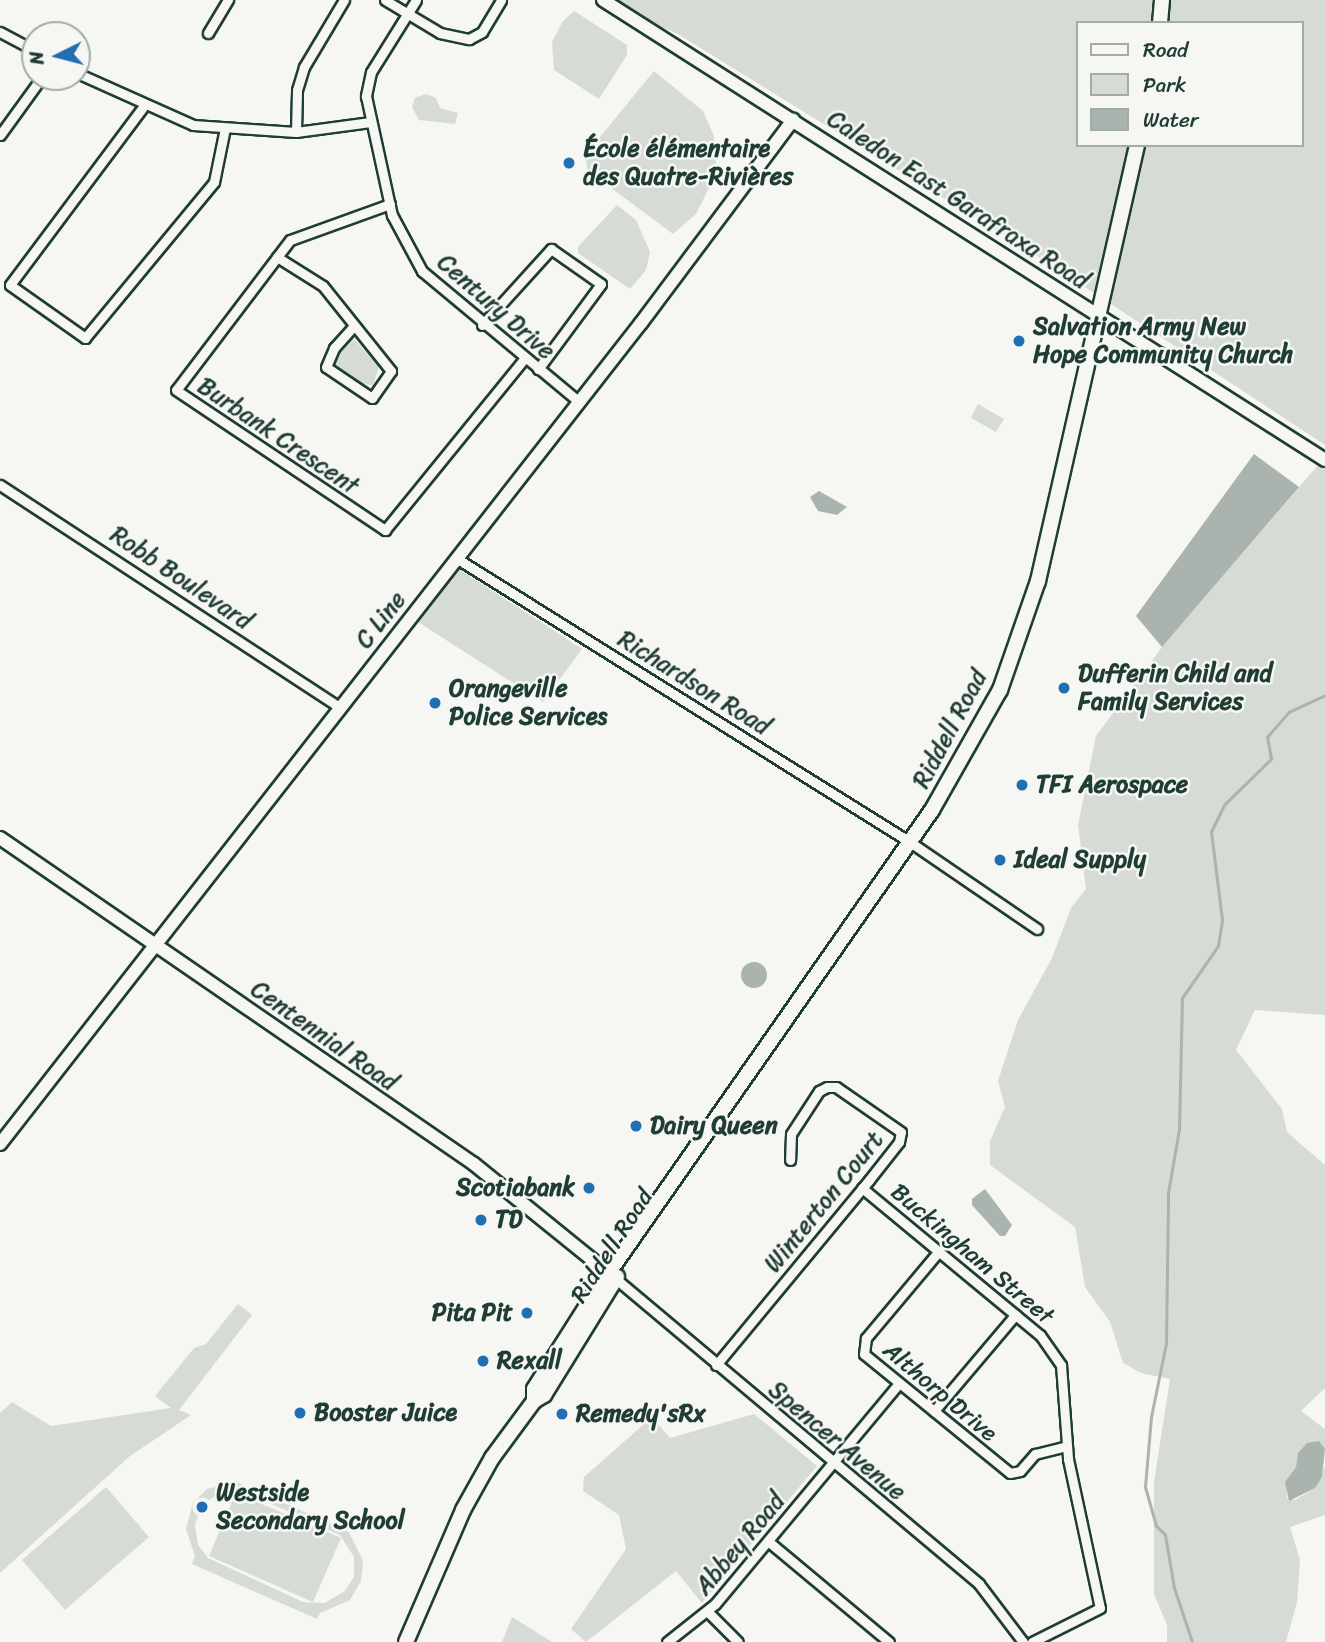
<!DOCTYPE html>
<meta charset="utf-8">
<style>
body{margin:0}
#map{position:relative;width:1325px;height:1642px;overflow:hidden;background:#f6f6f2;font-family:Sriracha,sans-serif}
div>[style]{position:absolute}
.green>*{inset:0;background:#d6dbd6}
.water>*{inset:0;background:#aab3ae}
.round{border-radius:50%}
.stream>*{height:2.5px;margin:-1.25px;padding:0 1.25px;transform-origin:1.25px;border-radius:1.25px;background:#aab3ae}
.roads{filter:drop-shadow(2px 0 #1f3d34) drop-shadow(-2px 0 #1f3d34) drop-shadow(0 2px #1f3d34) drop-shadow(0 -2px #1f3d34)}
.street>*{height:9px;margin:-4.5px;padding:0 4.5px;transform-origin:4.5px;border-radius:4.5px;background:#f6f6f2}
.secondary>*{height:12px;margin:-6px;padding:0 6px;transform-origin:6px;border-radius:6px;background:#f6f6f2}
.primary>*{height:14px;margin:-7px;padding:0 7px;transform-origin:7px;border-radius:7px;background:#f6f6f2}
.dots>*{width:19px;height:19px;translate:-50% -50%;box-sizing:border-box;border:4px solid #f6f6f2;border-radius:50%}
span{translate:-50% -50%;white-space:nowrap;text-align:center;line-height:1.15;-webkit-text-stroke:5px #f6f6f2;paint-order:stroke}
.poi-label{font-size:24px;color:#1f3d34;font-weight:700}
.left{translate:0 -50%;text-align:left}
.right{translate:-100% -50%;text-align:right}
.street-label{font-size:24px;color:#1f3d34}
.legend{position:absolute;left:1076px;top:21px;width:228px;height:126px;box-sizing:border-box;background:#f6f6f2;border:2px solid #a0aca6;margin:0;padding:9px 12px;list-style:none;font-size:21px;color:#1f3d34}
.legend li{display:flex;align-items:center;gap:14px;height:35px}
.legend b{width:35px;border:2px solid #a0aca6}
.north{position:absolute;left:21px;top:21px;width:70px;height:70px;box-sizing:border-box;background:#f6f6f2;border:2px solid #a0aca6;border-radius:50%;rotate:264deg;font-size:19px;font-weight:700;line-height:28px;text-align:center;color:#1f3d34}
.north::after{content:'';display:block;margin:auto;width:24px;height:32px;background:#1f6fb2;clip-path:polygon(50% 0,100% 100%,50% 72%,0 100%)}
</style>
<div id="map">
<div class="green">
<div style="clip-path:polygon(evenodd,600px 0,1325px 0,1325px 445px,1047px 262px,678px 34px,600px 0,1078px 23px,1302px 23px,1302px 145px,1078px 145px,1078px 23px)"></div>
<div style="clip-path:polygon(574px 11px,627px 45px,627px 55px,599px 99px,554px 70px,552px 42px,563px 21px)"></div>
<div style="clip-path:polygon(654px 71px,703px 111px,714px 136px,716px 163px,709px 188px,696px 214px,673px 234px,587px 170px,586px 154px)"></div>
<div style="clip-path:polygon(426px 94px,436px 98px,440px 108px,458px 113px,455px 124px,419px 120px,412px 107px,415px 98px)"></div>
<div style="clip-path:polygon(617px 205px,636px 220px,650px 252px,646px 270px,630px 289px,578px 253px,578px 247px)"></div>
<div style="clip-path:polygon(354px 339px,379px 367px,373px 385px,357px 384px,335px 368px,334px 359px)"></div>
<div style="clip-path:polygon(978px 404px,1004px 419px,996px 432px,971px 418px)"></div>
<div style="clip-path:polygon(1325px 457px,1325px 1015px,1255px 1010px,1236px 1050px,1282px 1109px,1287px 1132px,1325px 1165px,1325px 1388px,1301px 1411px,1325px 1429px,1325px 1449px,1298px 1453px,1296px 1467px,1288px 1478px,1287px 1498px,1295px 1500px,1315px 1488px,1325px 1466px,1325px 1515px,1290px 1527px,1300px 1560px,1297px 1602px,1286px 1642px,1167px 1642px,1167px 1625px,1154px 1594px,1154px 1482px,1170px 1379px,1141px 1373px,1123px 1363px,1110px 1322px,1085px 1287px,1075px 1227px,990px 1165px,990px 1141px,1005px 1107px,998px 1081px,1018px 1020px,1052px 958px,1071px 908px,1086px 889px,1078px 825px,1096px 736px,1162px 647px)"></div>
<div style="clip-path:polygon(459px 569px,582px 649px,543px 702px,418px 622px)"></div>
<div style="clip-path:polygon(238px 1304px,252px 1315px,179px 1410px,191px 1415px,130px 1456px,0 1573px,0 1413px,12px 1402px,51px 1426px,171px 1408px,155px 1396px,194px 1348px,206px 1344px)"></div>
<div style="clip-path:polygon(754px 1414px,817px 1466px,702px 1603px,676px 1571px,586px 1642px,571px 1629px,626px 1549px,619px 1515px,583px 1491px,584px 1477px,652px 1417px,670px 1438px)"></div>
<div style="clip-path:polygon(evenodd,237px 1482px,349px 1532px,363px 1561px,361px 1581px,350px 1600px,320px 1613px,317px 1619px,192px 1564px,195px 1556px,186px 1529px,193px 1503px,207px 1489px,237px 1482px,223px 1491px,245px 1492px,340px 1535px,354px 1557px,354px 1577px,345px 1591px,325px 1603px,303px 1602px,208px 1558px,198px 1545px,195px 1525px,201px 1505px,223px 1491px)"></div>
<div style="clip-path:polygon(106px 1487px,149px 1537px,65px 1610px,22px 1560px)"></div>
<div style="clip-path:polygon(236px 1493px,341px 1538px,313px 1602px,209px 1556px)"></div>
<div style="clip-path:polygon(512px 1617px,552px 1642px,502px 1642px)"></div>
</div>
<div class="water">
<div style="clip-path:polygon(1254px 454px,1299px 487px,1162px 647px,1136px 616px)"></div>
<div style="clip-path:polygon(819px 491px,847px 507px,837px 515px,818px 511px,810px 497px)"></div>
<div class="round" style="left:741px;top:962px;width:26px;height:26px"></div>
<div style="clip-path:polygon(985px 1189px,1012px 1225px,1005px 1236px,1000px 1236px,972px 1205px,972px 1199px)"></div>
<div style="clip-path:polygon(1319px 1441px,1325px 1449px,1322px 1477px,1315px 1488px,1289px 1501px,1285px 1482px,1296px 1467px,1298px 1453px,1307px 1443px)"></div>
</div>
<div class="stream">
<div style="left:1192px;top:1642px;width:57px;rotate:-108.4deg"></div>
<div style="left:1174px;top:1588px;width:54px;rotate:-99.6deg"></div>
<div style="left:1165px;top:1535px;width:13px;rotate:-135deg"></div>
<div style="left:1156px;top:1526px;width:41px;rotate:-105.8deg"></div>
<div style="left:1145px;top:1487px;width:70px;rotate:-85.1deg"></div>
<div style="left:1151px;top:1417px;width:76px;rotate:-78.5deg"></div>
<div style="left:1166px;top:1343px;width:150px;rotate:-89.2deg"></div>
<div style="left:1168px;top:1193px;width:65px;rotate:-80.2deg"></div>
<div style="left:1179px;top:1129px;width:131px;rotate:-88.7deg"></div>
<div style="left:1182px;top:998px;width:63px;rotate:-55.3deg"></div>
<div style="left:1218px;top:946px;width:26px;rotate:-81deg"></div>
<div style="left:1222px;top:920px;width:89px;rotate:-97.1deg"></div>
<div style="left:1211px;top:832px;width:30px;rotate:-64deg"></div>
<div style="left:1224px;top:805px;width:66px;rotate:-44.4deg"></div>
<div style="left:1271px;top:759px;width:22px;rotate:-100deg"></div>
<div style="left:1267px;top:737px;width:33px;rotate:-49deg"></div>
<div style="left:1289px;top:712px;width:40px;rotate:-25deg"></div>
</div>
<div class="roads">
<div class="street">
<div style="left:385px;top:0;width:64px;rotate:31deg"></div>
<div style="left:440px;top:33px;width:30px;rotate:12deg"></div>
<div style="left:469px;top:39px;width:15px;rotate:-28deg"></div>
<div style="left:482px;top:32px;width:37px;rotate:-59deg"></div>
<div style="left:416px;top:0;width:85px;rotate:122deg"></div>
<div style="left:371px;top:72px;width:25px;rotate:102deg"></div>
<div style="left:366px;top:96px;width:122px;rotate:77.7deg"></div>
<div style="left:392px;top:215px;width:64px;rotate:61.8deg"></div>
<div style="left:422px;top:271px;width:202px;rotate:39.8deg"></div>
<div style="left:0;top:32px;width:40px;rotate:28deg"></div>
<div style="left:208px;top:33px;width:39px;rotate:-59deg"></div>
<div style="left:77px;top:73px;width:127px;rotate:24.1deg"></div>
<div style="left:193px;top:125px;width:103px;rotate:3.9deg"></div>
<div style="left:296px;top:132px;width:75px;rotate:-7.7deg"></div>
<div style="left:143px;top:107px;width:222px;rotate:126.8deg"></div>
<div style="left:10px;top:285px;width:92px;rotate:35.2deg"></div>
<div style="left:85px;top:338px;width:202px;rotate:-50.4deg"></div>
<div style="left:214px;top:182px;width:55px;rotate:-78.5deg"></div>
<div style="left:296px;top:132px;width:42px;rotate:-88.6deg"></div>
<div style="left:297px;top:90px;width:24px;rotate:-73deg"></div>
<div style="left:304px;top:67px;width:78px;rotate:-59.2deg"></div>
<div style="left:0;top:135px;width:72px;rotate:-54.1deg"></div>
<div style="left:390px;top:204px;width:106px;rotate:160.2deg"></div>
<div style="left:290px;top:240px;width:188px;rotate:127.2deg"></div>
<div style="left:176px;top:390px;width:252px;rotate:33.8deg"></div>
<div style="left:385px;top:530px;width:222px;rotate:-50.9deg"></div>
<div style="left:277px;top:257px;width:54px;rotate:32.2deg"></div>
<div style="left:323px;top:286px;width:109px;rotate:51.3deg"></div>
<div style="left:391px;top:371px;width:33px;rotate:125deg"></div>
<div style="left:372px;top:398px;width:55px;rotate:-146deg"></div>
<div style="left:326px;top:367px;width:21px;rotate:-67deg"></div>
<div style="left:334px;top:348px;width:28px;rotate:-48deg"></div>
<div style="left:482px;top:325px;width:103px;rotate:-47.8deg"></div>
<div style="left:551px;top:249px;width:61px;rotate:35deg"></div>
<div style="left:601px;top:284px;width:106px;rotate:126.5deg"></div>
<div style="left:0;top:485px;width:405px;rotate:33.2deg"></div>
<div style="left:456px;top:558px;width:536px;rotate:32.03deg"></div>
<div style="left:910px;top:842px;width:154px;rotate:34.4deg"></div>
<div style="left:862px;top:1188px;width:231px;rotate:39.6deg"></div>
<div style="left:1040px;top:1335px;width:37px;rotate:55deg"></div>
<div style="left:1061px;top:1365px;width:94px;rotate:85.7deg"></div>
<div style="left:1068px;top:1459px;width:152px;rotate:77.9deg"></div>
<div style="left:1100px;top:1608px;width:76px;rotate:153.4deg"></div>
<div style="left:939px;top:1251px;width:114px;rotate:130deg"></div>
<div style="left:866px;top:1338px;width:16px;rotate:97deg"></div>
<div style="left:864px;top:1354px;width:188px;rotate:39.2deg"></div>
<div style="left:1010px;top:1473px;width:10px;rotate:-11deg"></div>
<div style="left:1020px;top:1471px;width:23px;rotate:-49deg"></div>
<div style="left:1035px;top:1454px;width:32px;rotate:-14deg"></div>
<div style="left:616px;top:1279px;width:474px;rotate:40deg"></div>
<div style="left:979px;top:1584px;width:73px;rotate:52.8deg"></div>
<div style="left:716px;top:1365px;width:240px;rotate:-50.4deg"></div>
<div style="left:869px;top:1180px;width:48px;rotate:-51.7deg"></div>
<div style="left:899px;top:1142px;width:10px;rotate:-79deg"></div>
<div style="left:901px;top:1132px;width:79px;rotate:-145.3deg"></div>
<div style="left:836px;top:1087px;width:9px;rotate:180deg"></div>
<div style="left:827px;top:1087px;width:9px;rotate:153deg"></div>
<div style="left:819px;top:1091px;width:51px;rotate:123.1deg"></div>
<div style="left:791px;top:1134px;width:26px;rotate:92deg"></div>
<div style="left:934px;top:1411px;width:126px;rotate:-49.8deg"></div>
<div style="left:769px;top:1542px;width:156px;rotate:39.8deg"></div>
<div style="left:708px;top:1612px;width:42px;rotate:45deg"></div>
<div style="left:667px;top:1642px;width:61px;rotate:-38.4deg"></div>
<div style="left:715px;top:1604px;width:286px;rotate:-50.2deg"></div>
</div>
<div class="secondary">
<div style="left:603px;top:0;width:856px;rotate:32.5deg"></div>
<div style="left:0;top:838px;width:575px;rotate:34.52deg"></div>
<div style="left:474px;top:1164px;width:183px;rotate:39deg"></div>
<div style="left:0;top:1144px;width:1042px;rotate:-52.02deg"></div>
<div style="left:641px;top:323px;width:254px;rotate:-53.2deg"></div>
</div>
<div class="primary">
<div style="left:1160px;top:23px;width:23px;rotate:-85deg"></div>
<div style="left:534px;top:1401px;width:12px;rotate:-90deg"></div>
<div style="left:534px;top:1389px;width:120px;rotate:-57.6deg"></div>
<div style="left:598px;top:1288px;width:583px;rotate:-55.06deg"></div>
<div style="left:932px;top:810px;width:138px;rotate:-60.5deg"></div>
<div style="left:1000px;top:690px;width:115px;rotate:-70.8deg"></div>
<div style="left:1038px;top:581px;width:447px;rotate:-77.2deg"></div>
<div style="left:406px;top:1642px;width:144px;rotate:-66.6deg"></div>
<div style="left:463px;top:1510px;width:60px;rotate:-60.9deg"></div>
<div style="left:492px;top:1458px;width:71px;rotate:-53.6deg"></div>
<div style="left:534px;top:1401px;width:12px;rotate:-31deg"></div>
<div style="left:544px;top:1395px;width:139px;rotate:-58.3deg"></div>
</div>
</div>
<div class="dots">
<div style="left:569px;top:163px;background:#1f6fb2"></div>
<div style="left:1019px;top:341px;background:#1f6fb2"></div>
<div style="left:1064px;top:688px;background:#1f6fb2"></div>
<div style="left:435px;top:703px;background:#1f6fb2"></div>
<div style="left:1022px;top:785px;background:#1f6fb2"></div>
<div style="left:1000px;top:860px;background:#1f6fb2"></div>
<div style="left:636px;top:1126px;background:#1f6fb2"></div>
<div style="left:589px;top:1188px;background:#1f6fb2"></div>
<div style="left:481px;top:1220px;background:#1f6fb2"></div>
<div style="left:527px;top:1313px;background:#1f6fb2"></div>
<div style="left:483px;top:1361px;background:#1f6fb2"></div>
<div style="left:300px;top:1413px;background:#1f6fb2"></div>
<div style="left:562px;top:1414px;background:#1f6fb2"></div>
<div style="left:202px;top:1507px;background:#1f6fb2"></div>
</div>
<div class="poi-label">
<span class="left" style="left:583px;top:163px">École élémentaire<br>des Quatre-Rivières</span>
<span class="left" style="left:1033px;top:341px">Salvation Army New<br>Hope Community Church</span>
<span class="left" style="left:1078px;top:688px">Dufferin Child and<br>Family Services</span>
<span class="left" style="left:449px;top:703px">Orangeville<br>Police Services</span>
<span class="left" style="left:1036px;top:785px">TFI Aerospace</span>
<span class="left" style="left:1014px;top:860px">Ideal Supply</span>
<span class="left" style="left:650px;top:1126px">Dairy Queen</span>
<span class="right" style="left:575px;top:1188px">Scotiabank</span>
<span class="left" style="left:495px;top:1220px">TD</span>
<span class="right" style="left:513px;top:1313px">Pita Pit</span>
<span class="left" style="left:497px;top:1361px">Rexall</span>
<span class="left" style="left:314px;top:1413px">Booster Juice</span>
<span class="left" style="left:576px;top:1414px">Remedy'sRx</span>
<span class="left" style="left:216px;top:1507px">Westside<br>Secondary School</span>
</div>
<div class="street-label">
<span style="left:958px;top:200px;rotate:33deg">Caledon East Garafraxa Road</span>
<span style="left:496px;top:307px;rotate:41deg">Century Drive</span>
<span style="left:278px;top:436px;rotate:34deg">Burbank Crescent</span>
<span style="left:181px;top:578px;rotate:34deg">Robb Boulevard</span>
<span style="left:381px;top:620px;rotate:-52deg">C Line</span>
<span style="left:694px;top:683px;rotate:32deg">Richardson Road</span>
<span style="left:950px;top:729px;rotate:-62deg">Riddell Road</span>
<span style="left:324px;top:1036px;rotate:35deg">Centennial Road</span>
<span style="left:824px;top:1202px;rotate:-51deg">Winterton Court</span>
<span style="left:612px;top:1246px;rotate:-57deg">Riddell Road</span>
<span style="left:972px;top:1254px;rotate:40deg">Buckingham Street</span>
<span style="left:940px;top:1392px;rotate:40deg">Althorp Drive</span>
<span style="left:837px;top:1441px;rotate:40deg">Spencer Avenue</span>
<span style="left:740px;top:1544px;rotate:-50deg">Abbey Road</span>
</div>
<ul class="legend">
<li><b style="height:9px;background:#f6f6f2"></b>Road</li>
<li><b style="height:19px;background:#d6dbd6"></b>Park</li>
<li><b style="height:19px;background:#aab3ae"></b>Water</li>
</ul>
<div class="north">N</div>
</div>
